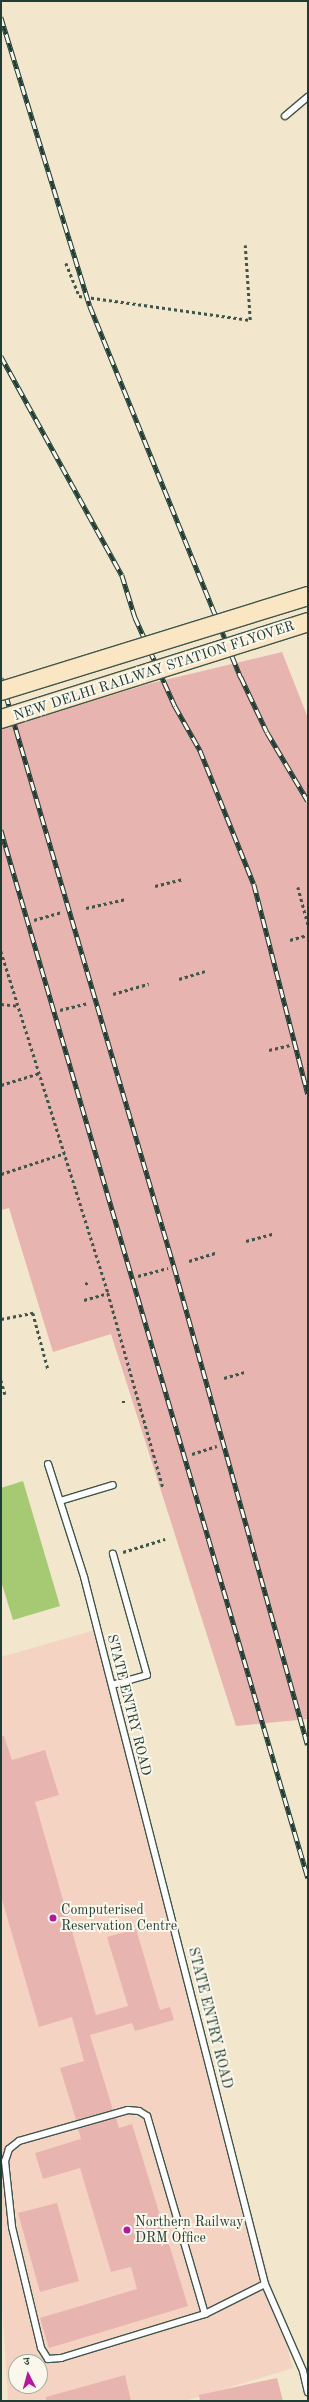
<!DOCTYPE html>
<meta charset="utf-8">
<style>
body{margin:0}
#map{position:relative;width:309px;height:2402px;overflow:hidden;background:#f2e6cc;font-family:"Old Standard TT","Noto Serif Devanagari",serif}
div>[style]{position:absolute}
.built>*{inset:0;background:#f5d3c2}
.green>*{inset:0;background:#a6ca73}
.building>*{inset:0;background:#e8b4b0}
.path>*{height:2.5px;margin-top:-1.25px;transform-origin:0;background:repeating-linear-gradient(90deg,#3f564b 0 3px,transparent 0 6px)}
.roads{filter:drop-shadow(1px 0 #3f564b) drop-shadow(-1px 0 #3f564b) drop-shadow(0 1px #3f564b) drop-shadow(0 -1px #3f564b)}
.service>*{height:6px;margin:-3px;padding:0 3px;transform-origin:3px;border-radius:3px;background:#fff}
.rail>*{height:4.5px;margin-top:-2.25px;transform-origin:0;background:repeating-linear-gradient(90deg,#fbf7ec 0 9px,#1f3d34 0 18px);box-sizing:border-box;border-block:1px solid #1f3d34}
.bridges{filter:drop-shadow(1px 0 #3f564b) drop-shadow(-1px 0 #3f564b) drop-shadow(0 1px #3f564b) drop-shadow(0 -1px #3f564b)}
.secondary-bridge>*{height:18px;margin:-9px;padding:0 9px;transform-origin:9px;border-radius:9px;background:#fbe6c4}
.dots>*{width:11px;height:11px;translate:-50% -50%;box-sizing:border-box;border:2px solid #fbf7ec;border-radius:50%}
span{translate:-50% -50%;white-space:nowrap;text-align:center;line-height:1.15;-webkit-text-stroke:4px #fbf7ec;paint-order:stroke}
.street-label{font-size:14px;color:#1f3d34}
.poi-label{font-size:14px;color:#1f3d34}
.left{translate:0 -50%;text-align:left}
.frame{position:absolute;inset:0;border:2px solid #1f3d34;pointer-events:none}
.north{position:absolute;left:8px;top:2354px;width:40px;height:40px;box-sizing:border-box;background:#fbf7ec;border:1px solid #a3ada2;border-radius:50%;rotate:354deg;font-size:11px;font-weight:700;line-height:16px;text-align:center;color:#1f3d34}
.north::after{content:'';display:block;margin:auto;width:14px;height:18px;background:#b5179e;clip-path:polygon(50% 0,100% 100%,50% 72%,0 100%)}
</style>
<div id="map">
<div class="built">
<div style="clip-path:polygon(evenodd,95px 1630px,293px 2368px,185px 2401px,8px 2401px,1px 2287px,1px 1657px,95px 1630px,16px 2362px,40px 2362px,40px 2386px,16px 2386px,16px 2362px)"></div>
</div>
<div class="green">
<div style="clip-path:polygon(23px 1481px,60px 1606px,13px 1620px,1px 1581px,1px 1488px)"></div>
</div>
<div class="building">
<div style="clip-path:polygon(282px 652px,308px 718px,308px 1719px,236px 1726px,111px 1334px,53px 1352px,9px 1208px,1px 1210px,1px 729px,148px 684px)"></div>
<div style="clip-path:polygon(1px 1736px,4px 1736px,12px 1760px,45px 1750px,59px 1795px,35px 1802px,96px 2015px,128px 2006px,107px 1937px,136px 1929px,160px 2010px,170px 2007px,174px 2020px,135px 2031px,132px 2023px,90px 2035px,113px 2110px,76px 2120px,60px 2068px,84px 2061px,72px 2017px,39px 2027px,1px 1896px)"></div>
<div style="clip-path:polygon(116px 2118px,119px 2128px,132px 2124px,188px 2306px,49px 2348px,40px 2318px,137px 2289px,131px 2267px,111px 2272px,80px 2168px,43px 2179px,35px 2153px,81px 2139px,78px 2129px)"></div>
<div style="clip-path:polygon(57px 2203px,79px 2281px,40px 2292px,18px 2213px)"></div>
<div style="clip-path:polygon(125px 2375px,131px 2401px,46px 2401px,46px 2397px)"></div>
<div style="clip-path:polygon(277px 2378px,283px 2401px,200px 2401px,199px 2395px)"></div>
</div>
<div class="path">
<div style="left:66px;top:263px;width:35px;rotate:68deg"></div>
<div style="left:79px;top:296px;width:173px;rotate:8deg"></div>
<div style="left:250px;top:320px;width:75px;rotate:-93.8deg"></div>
<div style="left:155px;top:886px;width:29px;rotate:-14deg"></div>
<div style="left:298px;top:887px;width:39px;rotate:75deg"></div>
<div style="left:86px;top:908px;width:41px;rotate:-12.7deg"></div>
<div style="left:34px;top:920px;width:29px;rotate:-16deg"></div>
<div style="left:290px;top:940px;width:19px;rotate:-16deg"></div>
<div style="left:1px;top:951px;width:358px;rotate:72.6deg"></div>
<div style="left:108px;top:1293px;width:202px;rotate:74.2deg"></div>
<div style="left:179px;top:979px;width:27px;rotate:-17deg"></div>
<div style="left:113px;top:994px;width:37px;rotate:-16deg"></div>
<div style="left:1px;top:1004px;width:18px;rotate:6deg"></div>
<div style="left:60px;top:1010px;width:29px;rotate:-14deg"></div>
<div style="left:269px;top:1050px;width:23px;rotate:-13deg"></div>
<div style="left:1px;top:1085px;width:41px;rotate:-17.1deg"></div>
<div style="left:1px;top:1174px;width:67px;rotate:-18.2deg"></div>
<div style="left:246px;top:1241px;width:28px;rotate:-15deg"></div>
<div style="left:189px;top:1261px;width:28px;rotate:-17deg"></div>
<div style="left:138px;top:1276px;width:31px;rotate:-15deg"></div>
<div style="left:85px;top:1284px;width:4px;rotate:-27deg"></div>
<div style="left:84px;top:1300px;width:25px;rotate:-16deg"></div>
<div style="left:1px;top:1319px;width:33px;rotate:-11deg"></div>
<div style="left:33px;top:1313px;width:58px;rotate:75deg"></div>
<div style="left:224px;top:1378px;width:22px;rotate:-16deg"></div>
<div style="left:1px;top:1380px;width:15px;rotate:74deg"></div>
<div style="left:122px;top:1402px;width:4px"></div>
<div style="left:192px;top:1454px;width:26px;rotate:-18deg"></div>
<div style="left:123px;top:1552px;width:44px;rotate:-17.2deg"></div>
</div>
<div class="roads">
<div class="service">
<div style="left:285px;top:116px;width:30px;rotate:-40deg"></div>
<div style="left:48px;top:1464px;width:119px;rotate:72.3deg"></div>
<div style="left:84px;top:1577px;width:730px;rotate:75.64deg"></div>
<div style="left:265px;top:2284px;width:95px;rotate:66.4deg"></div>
<div style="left:303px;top:2371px;width:22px;rotate:77deg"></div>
<div style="left:60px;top:1501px;width:55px;rotate:-16.8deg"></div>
<div style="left:112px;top:1685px;width:36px;rotate:-16deg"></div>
<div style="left:147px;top:1675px;width:126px;rotate:-105.7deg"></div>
<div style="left:205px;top:2314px;width:206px;rotate:-106.3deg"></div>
<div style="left:147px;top:2116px;width:9px;rotate:-148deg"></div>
<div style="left:139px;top:2111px;width:11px;rotate:-175deg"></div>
<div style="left:128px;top:2110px;width:113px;rotate:164.1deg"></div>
<div style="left:19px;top:2141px;width:13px;rotate:141deg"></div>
<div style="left:9px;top:2149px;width:13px;rotate:108deg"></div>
<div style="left:5px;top:2161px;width:66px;rotate:83.9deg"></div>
<div style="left:12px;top:2227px;width:124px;rotate:76.5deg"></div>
<div style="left:41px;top:2348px;width:13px;rotate:58deg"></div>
<div style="left:48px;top:2359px;width:13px;rotate:-4deg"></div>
<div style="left:61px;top:2358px;width:151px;rotate:-17deg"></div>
<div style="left:205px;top:2314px;width:67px;rotate:-26.6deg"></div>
</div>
</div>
<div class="rail">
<div style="left:1px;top:17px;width:302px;rotate:72.9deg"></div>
<div style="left:90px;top:306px;width:401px;rotate:67.9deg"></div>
<div style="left:241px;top:677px;width:61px;rotate:64.7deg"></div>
<div style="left:267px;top:732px;width:80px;rotate:59.3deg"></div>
<div style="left:1px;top:356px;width:250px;rotate:61.1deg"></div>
<div style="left:122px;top:575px;width:44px;rotate:72.8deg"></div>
<div style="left:135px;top:617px;width:98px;rotate:65.8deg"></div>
<div style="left:175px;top:706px;width:51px;rotate:60.4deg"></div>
<div style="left:200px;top:750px;width:144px;rotate:68.1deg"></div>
<div style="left:254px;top:884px;width:217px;rotate:75.6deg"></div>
<div style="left:1px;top:678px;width:613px;rotate:73.61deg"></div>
<div style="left:174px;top:1266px;width:497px;rotate:74.4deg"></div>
<div style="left:1px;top:830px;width:1092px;rotate:73.67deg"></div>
</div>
<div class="bridges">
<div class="secondary-bridge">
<div style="left:1px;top:691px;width:321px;rotate:-17.2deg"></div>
<div style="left:1px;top:719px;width:322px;rotate:-17.5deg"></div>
</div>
</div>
<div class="dots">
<div style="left:53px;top:1918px;background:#b5179e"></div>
<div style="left:127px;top:2230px;background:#b5179e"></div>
</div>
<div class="street-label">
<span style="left:154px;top:671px;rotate:-18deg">NEW DELHI RAILWAY STATION FLYOVER</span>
<span style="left:129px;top:1705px;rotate:76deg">STATE ENTRY ROAD</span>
<span style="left:210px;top:2018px;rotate:76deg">STATE ENTRY ROAD</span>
</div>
<div class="poi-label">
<span class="left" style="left:61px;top:1918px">Computerised<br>Reservation Centre</span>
<span class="left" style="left:135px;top:2230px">Northern Railway<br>DRM Office</span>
</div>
<div class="frame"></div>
<div class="north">उ</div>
</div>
